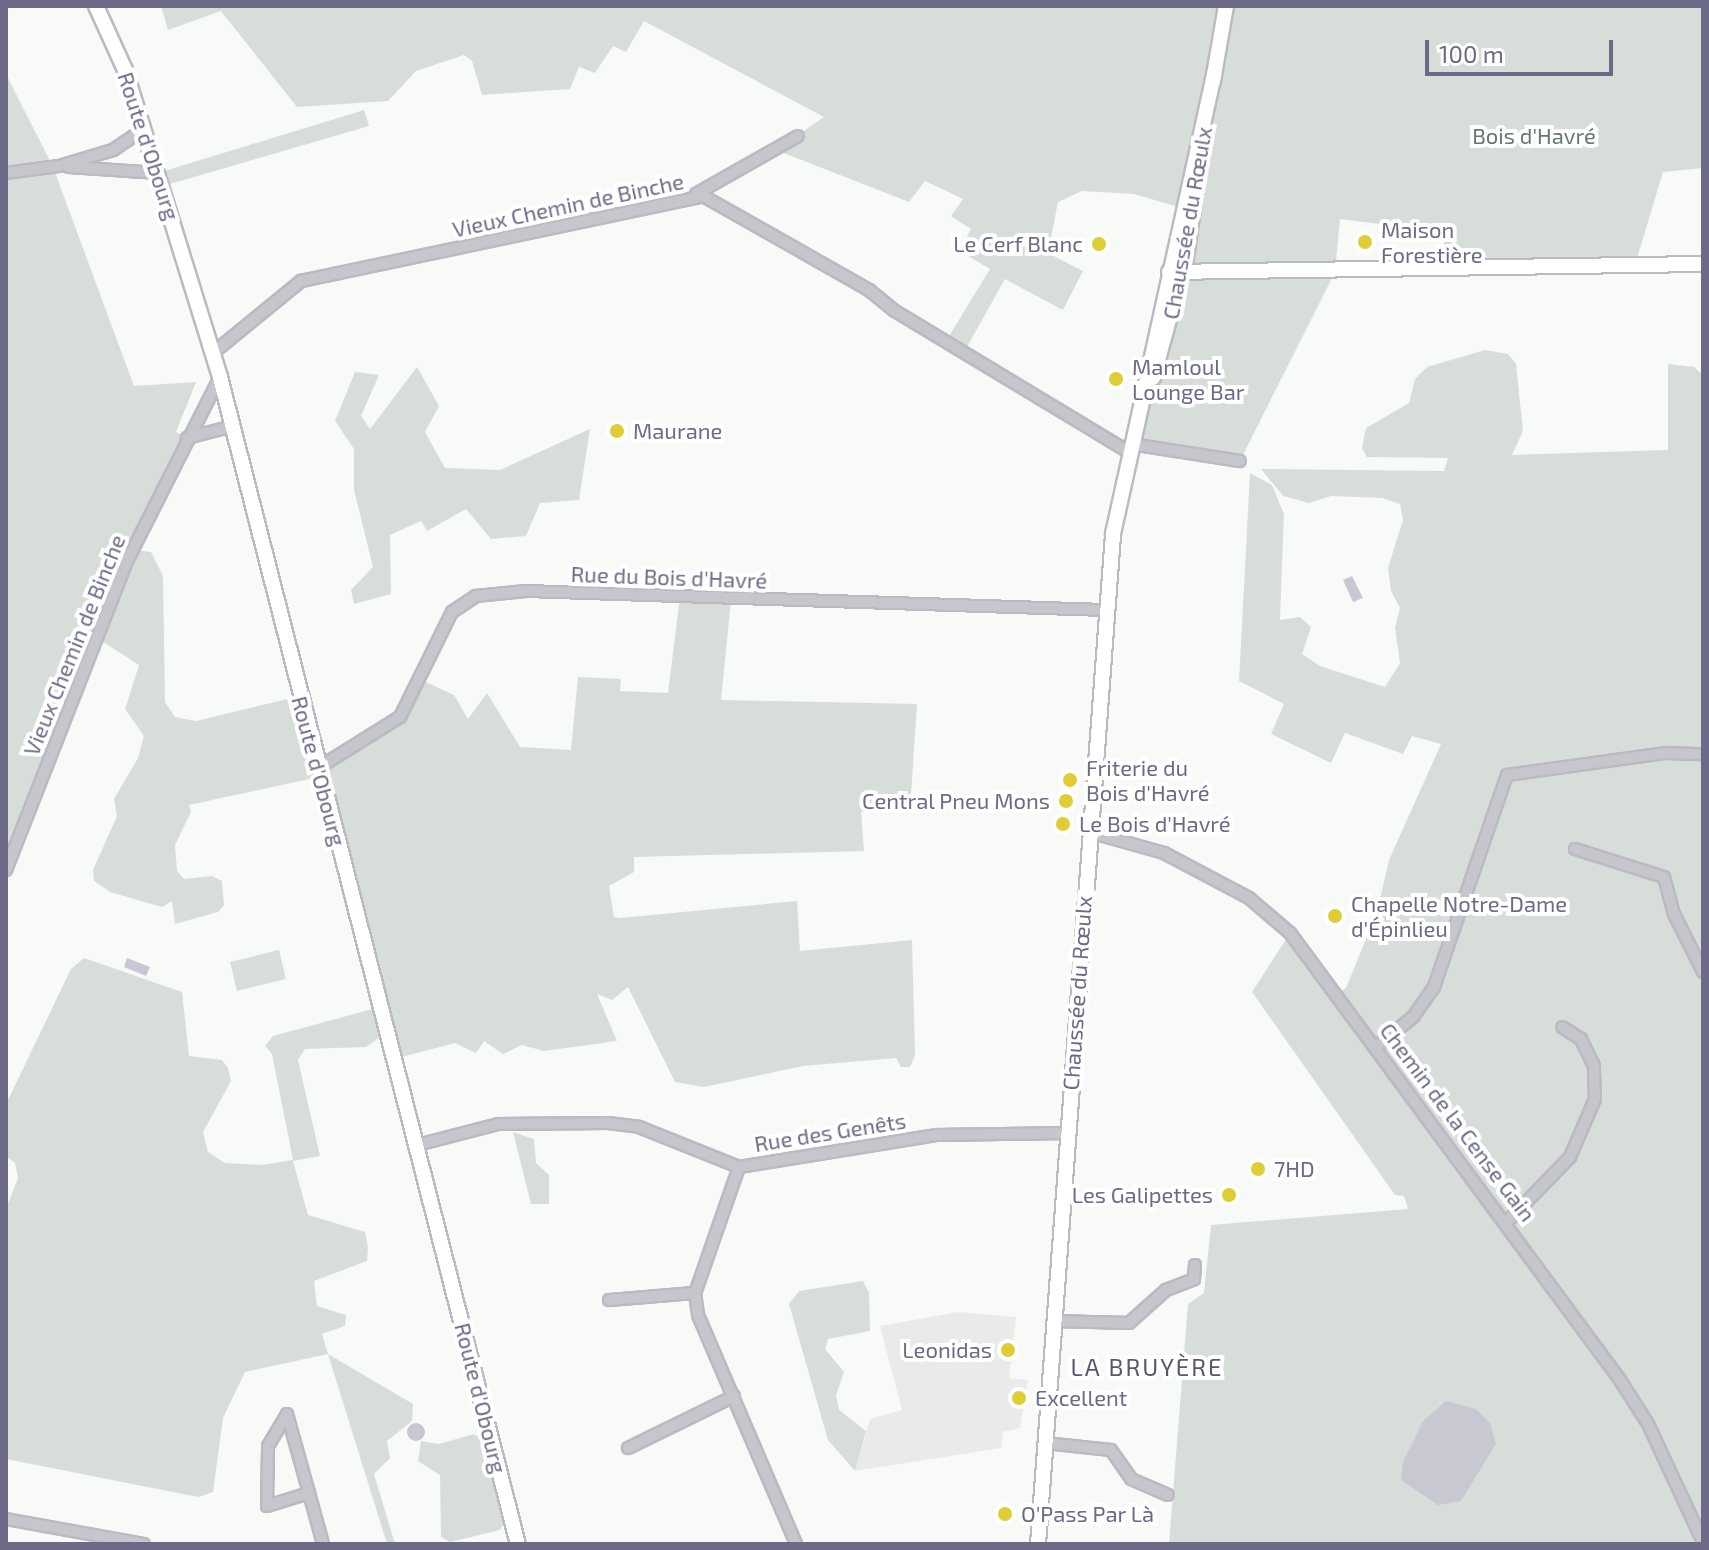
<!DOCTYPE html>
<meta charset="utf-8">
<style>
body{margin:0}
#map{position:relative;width:1709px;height:1550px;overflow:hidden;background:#f8faf8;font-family:"Exo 2",sans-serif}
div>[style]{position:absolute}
.built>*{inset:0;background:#e9ebeb}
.green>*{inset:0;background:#d7ded9}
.water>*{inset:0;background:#c8c8d3}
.round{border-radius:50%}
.roads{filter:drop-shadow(2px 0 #bbbac3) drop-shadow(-2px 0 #bbbac3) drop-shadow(0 2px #bbbac3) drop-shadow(0 -2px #bbbac3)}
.street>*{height:10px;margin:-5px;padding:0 5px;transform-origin:5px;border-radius:5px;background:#c7c6cd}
.secondary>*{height:14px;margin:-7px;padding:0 7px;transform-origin:7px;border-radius:7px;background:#fff}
.dots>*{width:22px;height:22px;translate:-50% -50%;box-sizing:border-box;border:4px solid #fff;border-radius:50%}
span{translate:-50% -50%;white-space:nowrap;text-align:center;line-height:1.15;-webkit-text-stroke:8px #fff;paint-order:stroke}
.park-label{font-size:22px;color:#657a6e}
.street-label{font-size:22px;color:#6d6a87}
.poi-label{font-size:22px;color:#6d6a87}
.left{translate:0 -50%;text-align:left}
.right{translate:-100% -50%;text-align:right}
.neighbourhood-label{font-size:24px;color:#5a576d;letter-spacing:2px}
.frame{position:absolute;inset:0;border:8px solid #6d6a87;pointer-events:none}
.scale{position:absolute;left:1425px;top:40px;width:188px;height:36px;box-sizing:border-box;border:4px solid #6d6a87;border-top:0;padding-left:10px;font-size:24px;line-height:28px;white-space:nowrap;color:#6d6a87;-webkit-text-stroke:6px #fff;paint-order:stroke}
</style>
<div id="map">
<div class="built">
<div style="clip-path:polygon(957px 1312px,1016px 1317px,1009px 1378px,1028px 1380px,1020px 1428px,1003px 1432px,1001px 1448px,855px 1471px,870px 1419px,902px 1410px,880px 1326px)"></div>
</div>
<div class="green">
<div style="clip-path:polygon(161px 6px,1703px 6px,1703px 168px,1663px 172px,1635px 265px,1444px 269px,1444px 232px,1340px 219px,1335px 272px,1240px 461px,1131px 444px,1192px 211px,1134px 194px,1082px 191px,1058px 202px,1048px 253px,1083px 271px,1063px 310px,1005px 279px,964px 352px,946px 341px,990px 269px,960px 251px,971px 229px,951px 216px,963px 199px,925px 181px,909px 202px,776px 150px,824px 117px,644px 21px,626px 52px,613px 46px,595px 73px,579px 67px,570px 89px,482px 95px,472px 61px,464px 55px,416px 71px,388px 101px,297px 107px,221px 11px,168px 30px)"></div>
<div style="clip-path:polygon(6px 74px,53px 167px,134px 386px,196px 382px,176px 432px,187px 438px,137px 550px,151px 552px,163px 576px,165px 702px,175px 717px,196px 721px,296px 697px,318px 768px,400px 717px,419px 679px,454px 695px,468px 719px,487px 693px,520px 747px,571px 750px,578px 677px,621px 679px,620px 691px,668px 693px,680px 597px,731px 600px,721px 700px,917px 704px,910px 810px,861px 812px,864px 851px,634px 857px,634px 872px,609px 886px,614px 917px,620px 918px,797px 901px,800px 951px,912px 940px,915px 1055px,910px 1067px,901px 1067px,896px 1058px,803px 1066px,704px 1087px,675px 1082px,628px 987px,612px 1000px,597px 994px,617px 1041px,544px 1051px,522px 1045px,503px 1054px,484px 1041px,476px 1053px,455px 1043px,394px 1059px,387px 1032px,366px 1047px,305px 1049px,298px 1060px,320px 1156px,293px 1161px,308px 1215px,365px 1232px,368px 1247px,367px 1261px,314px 1281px,317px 1306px,346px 1315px,345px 1326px,322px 1334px,328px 1354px,413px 1404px,412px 1421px,387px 1441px,390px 1458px,374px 1474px,395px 1544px,387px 1544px,328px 1354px,245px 1372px,223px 1418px,213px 1492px,198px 1497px,6px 1459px,6px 1209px,18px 1178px,15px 1163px,6px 1156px,6px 1104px,71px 969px,84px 958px,182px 992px,189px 1056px,222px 1060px,228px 1068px,231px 1081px,203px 1132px,208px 1152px,225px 1163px,261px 1165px,293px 1160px,272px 1054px,265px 1046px,273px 1036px,380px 1007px,319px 777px,189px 805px,191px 812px,175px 845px,177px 871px,184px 879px,212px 876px,222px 881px,224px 905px,218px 912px,175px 924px,172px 901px,162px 907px,110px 892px,94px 881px,93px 870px,117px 816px,114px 799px,138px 758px,144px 736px,125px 709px,139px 665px,97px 638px,6px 870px)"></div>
<div style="clip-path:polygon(364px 110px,369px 126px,163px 186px,158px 173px)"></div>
<div style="clip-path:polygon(1485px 350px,1508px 354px,1516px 364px,1523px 431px,1512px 455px,1668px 450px,1668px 364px,1694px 367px,1703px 375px,1703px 1544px,1169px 1544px,1188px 1304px,1204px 1293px,1211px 1225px,1408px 1209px,1404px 1196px,1395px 1195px,1252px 992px,1290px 933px,1337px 993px,1346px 988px,1377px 912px,1389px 860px,1441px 744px,1412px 736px,1403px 754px,1345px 733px,1331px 763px,1271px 734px,1284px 704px,1239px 681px,1250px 473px,1272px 485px,1284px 514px,1280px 620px,1300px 617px,1311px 627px,1302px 654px,1320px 666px,1385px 687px,1400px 663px,1395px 628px,1400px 608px,1391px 591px,1388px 568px,1403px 520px,1400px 504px,1382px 498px,1331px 496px,1309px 503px,1283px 496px,1261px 469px,1444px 471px,1448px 458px,1367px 457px,1362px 448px,1366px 428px,1409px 403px,1415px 379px,1427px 367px)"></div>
<div style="clip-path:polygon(417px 367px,439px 406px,425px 432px,445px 468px,500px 470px,590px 429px,579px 500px,540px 503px,526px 536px,491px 539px,466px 509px,427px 531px,421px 521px,390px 535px,391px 594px,354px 604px,351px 590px,373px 567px,354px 490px,354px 449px,335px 421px,355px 372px,379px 375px,361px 416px,370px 429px)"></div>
<div style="clip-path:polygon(279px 950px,286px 979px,237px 991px,230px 962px)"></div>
<div style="clip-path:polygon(513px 1132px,534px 1139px,536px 1163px,549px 1175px,549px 1204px,531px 1204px)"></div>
<div style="clip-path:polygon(863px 1281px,869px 1293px,870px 1331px,828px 1339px,825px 1349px,844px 1372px,836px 1395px,839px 1410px,866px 1431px,855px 1471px,828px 1440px,789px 1304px,799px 1291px)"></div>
<div style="clip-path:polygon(474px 1434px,481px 1438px,505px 1520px,500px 1530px,450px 1542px,441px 1537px,440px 1475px,418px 1461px,421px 1441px,439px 1444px)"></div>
</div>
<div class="water">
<div style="clip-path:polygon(1352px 576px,1363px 598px,1353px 602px,1343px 580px)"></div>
<div style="clip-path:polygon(127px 958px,150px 967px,146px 976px,124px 967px)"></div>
<div style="clip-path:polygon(1446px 1401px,1476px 1409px,1490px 1423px,1496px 1444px,1461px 1501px,1438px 1505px,1401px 1480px,1403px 1462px,1423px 1421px)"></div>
<div class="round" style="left:407px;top:1423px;width:18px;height:18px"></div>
</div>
<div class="roads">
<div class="street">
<div style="left:69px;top:167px;width:89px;rotate:3.9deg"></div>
<div style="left:6px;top:173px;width:53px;rotate:-7.5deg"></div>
<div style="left:59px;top:166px;width:56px;rotate:-16.5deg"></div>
<div style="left:113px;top:150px;width:36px;rotate:-34deg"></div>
<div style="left:696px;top:194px;width:117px;rotate:-29.6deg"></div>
<div style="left:213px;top:353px;width:114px;rotate:-39.3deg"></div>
<div style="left:301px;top:281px;width:411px;rotate:-11.9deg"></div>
<div style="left:703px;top:196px;width:191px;rotate:29.5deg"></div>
<div style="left:869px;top:290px;width:33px;rotate:39deg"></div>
<div style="left:895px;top:311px;width:273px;rotate:31.1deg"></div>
<div style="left:187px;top:438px;width:48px;rotate:-14.6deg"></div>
<div style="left:1131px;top:444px;width:110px;rotate:8.9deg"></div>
<div style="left:318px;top:768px;width:97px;rotate:-31.9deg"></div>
<div style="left:400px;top:717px;width:117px;rotate:-63.7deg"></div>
<div style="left:452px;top:612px;width:29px;rotate:-34deg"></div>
<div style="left:476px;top:596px;width:50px;rotate:-5.7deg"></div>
<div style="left:526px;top:591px;width:579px;rotate:1.88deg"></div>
<div style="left:1089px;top:832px;width:78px;rotate:15.6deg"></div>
<div style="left:1164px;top:853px;width:96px;rotate:27.9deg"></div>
<div style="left:1249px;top:898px;width:54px;rotate:40.5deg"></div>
<div style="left:1290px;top:933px;width:556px;rotate:53.56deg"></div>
<div style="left:1620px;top:1380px;width:52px;rotate:57.5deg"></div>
<div style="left:1648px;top:1424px;width:130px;rotate:65deg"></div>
<div style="left:1575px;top:849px;width:93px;rotate:17.5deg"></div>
<div style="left:1664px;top:877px;width:38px;rotate:75deg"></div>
<div style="left:1674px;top:914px;width:65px;rotate:63.4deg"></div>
<div style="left:6px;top:870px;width:332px;rotate:-68.6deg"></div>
<div style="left:127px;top:561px;width:206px;rotate:-63.2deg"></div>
<div style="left:1377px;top:1046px;width:46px;rotate:-38.9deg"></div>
<div style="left:1413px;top:1017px;width:37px;rotate:-55deg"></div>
<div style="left:1434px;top:987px;width:224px;rotate:-71deg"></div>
<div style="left:1507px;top:775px;width:161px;rotate:-7.9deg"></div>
<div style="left:1666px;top:753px;width:37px;rotate:2deg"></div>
<div style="left:417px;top:1145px;width:84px;rotate:-14.5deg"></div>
<div style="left:498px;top:1124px;width:110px;rotate:-0.5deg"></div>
<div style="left:608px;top:1123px;width:31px;rotate:7deg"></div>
<div style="left:639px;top:1127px;width:108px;rotate:21.8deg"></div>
<div style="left:739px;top:1167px;width:201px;rotate:-9.2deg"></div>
<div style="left:937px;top:1135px;width:131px;rotate:-0.9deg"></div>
<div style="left:739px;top:1167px;width:133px;rotate:109.2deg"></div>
<div style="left:695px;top:1293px;width:22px;rotate:82deg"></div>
<div style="left:698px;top:1315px;width:249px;rotate:66.8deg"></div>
<div style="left:1507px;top:1222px;width:91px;rotate:-45.9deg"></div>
<div style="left:1570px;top:1157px;width:63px;rotate:-66.7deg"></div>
<div style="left:1595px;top:1099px;width:33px;rotate:-92deg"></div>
<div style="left:1594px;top:1066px;width:30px;rotate:-116deg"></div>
<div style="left:1581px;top:1039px;width:22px;rotate:-148deg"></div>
<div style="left:609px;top:1300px;width:86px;rotate:-4.7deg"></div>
<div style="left:1054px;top:1321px;width:75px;rotate:1.5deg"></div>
<div style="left:1129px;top:1323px;width:50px;rotate:-41.7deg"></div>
<div style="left:1166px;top:1290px;width:30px;rotate:-21deg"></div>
<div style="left:1194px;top:1279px;width:14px;rotate:-86deg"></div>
<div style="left:1045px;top:1443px;width:66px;rotate:6.1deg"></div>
<div style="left:1111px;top:1450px;width:35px;rotate:55deg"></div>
<div style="left:1131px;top:1479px;width:40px;rotate:23.4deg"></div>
<div style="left:628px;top:1448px;width:118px;rotate:-26.1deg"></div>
<div style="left:309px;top:1493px;width:44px;rotate:162.8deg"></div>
<div style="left:267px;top:1506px;width:60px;rotate:-89deg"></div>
<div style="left:268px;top:1446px;width:37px;rotate:-59deg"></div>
<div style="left:287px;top:1414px;width:82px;rotate:74.4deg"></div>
<div style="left:309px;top:1493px;width:53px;rotate:74.6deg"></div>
<div style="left:6px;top:1519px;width:140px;rotate:10.3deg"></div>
</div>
<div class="secondary">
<div style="left:96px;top:6px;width:70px;rotate:65.6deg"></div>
<div style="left:125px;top:70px;width:321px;rotate:72.8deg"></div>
<div style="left:220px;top:377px;width:1204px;rotate:75.68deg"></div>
<div style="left:1213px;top:81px;width:76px;rotate:-80.2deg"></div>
<div style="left:1169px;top:272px;width:534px;rotate:-0.86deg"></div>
<div style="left:1153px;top:378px;width:124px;rotate:-74.6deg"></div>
<div style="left:1186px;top:258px;width:71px;rotate:-81.9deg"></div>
<div style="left:1038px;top:1544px;width:1013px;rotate:-85.75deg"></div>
<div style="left:1113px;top:534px;width:471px;rotate:-77.6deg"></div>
</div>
</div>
<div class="dots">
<div style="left:1365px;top:242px;background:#decd34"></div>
<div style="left:1099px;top:244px;background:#decd34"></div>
<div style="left:1116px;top:379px;background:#decd34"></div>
<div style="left:617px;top:431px;background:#decd34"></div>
<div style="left:1070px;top:780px;background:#decd34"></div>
<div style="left:1066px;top:801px;background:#decd34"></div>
<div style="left:1063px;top:824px;background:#decd34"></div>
<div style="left:1335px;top:916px;background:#decd34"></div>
<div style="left:1258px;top:1169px;background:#decd34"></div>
<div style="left:1229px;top:1195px;background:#decd34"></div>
<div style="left:1008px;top:1350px;background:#decd34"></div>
<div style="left:1019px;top:1398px;background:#decd34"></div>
<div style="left:1005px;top:1514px;background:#decd34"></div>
</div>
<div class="park-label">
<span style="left:1534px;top:136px">Bois d'Havré</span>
</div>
<div class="street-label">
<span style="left:149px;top:146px;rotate:72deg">Route d'Obourg</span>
<span style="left:568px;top:205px;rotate:-12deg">Vieux Chemin de Binche</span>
<span style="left:1187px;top:223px;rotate:-80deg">Chaussée du Rœulx</span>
<span style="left:669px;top:577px;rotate:2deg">Rue du Bois d'Havré</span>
<span style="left:74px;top:645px;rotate:-68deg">Vieux Chemin de Binche</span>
<span style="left:319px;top:771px;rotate:75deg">Route d'Obourg</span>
<span style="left:1077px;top:993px;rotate:-86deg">Chaussée du Rœulx</span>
<span style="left:1458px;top:1122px;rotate:53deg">Chemin de la Cense Gain</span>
<span style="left:830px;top:1132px;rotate:-9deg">Rue des Genêts</span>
<span style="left:481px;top:1398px;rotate:76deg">Route d'Obourg</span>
</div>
<div class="poi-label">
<span class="left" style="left:1381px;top:242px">Maison<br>Forestière</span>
<span class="right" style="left:1083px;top:244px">Le Cerf Blanc</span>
<span class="left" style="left:1132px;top:379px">Mamloul<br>Lounge Bar</span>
<span class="left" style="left:633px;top:431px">Maurane</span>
<span class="left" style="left:1086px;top:780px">Friterie du<br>Bois d'Havré</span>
<span class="right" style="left:1050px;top:801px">Central Pneu Mons</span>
<span class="left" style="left:1079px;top:824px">Le Bois d'Havré</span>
<span class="left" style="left:1351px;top:916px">Chapelle Notre-Dame<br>d'Épinlieu</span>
<span class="left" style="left:1274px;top:1169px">7HD</span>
<span class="right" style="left:1213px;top:1195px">Les Galipettes</span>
<span class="right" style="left:992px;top:1350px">Leonidas</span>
<span class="left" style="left:1035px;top:1398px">Excellent</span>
<span class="left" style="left:1021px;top:1514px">O'Pass Par Là</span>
</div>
<div class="neighbourhood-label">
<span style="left:1147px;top:1367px">LA BRUYÈRE</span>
</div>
<div class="frame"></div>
<div class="scale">100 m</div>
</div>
